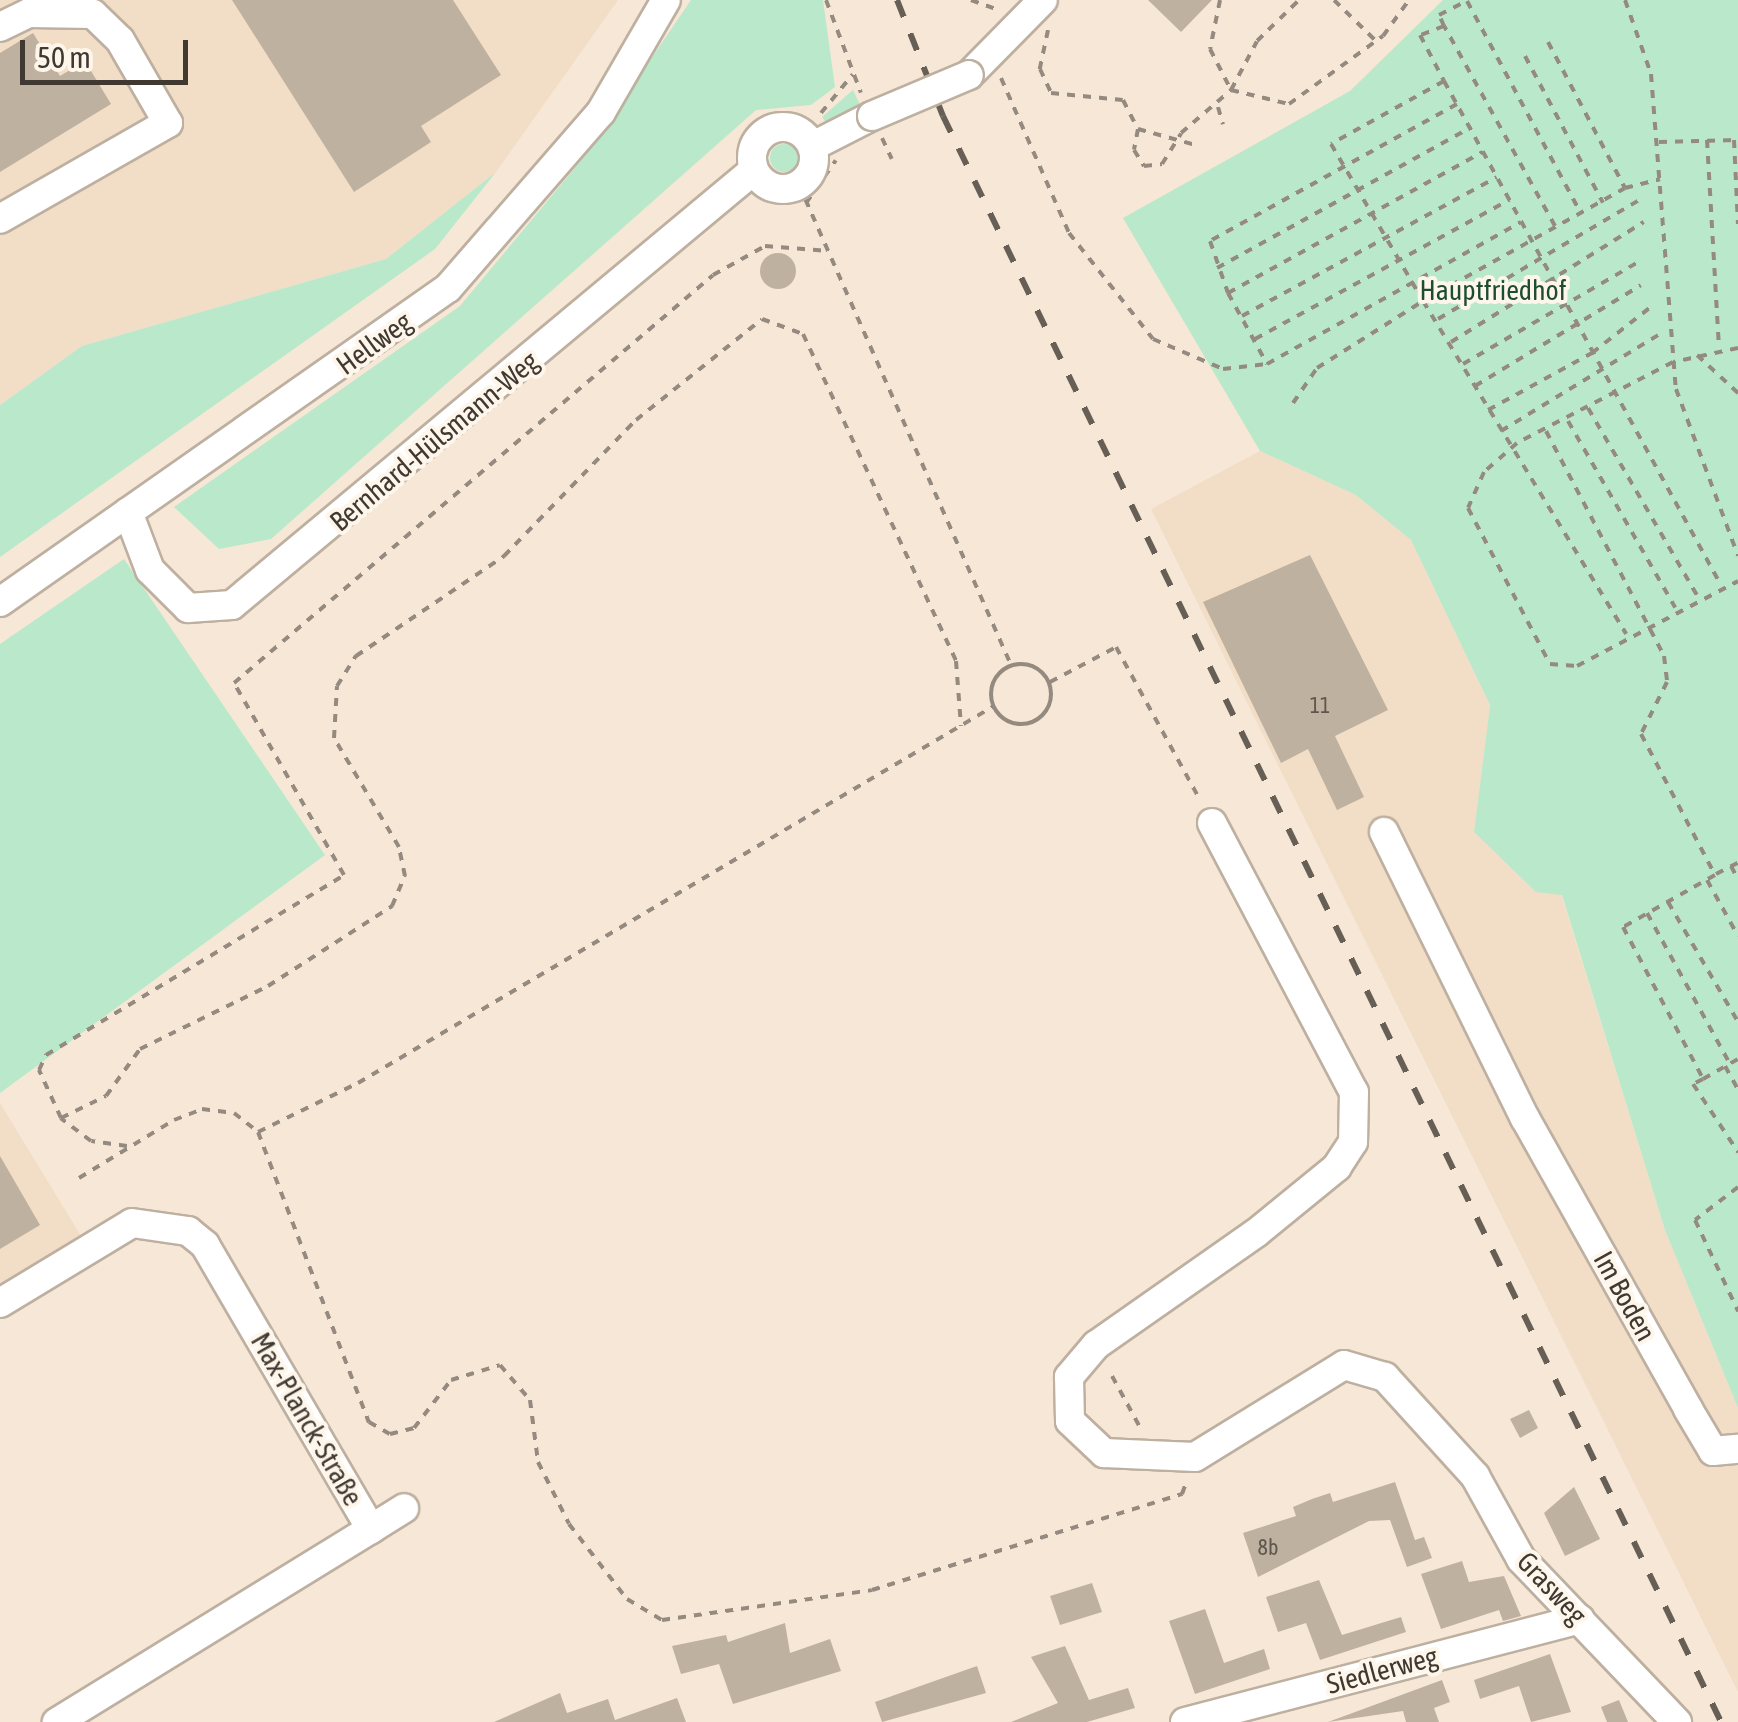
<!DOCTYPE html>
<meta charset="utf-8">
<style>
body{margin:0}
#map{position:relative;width:1738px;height:1722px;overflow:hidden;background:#f6e7d6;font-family:"Asap Condensed",sans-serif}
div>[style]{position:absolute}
.built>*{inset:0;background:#f2ddc6}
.green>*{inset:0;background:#b9e9ca}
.round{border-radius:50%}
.building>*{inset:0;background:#bfb1a0}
.path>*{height:4px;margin-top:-2px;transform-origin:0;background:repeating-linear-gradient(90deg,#948a7f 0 8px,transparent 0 16px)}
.path>.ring{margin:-2px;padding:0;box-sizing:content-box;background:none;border:4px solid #948a7f;border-radius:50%}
.roads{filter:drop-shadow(2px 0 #beb0a0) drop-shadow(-2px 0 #beb0a0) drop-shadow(0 2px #beb0a0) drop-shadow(0 -2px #beb0a0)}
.minor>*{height:28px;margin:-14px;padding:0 14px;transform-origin:14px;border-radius:14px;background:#fff}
.minor>.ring{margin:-14px;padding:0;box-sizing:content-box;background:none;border:28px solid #fff;border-radius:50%}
.rail>*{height:6px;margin-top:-3px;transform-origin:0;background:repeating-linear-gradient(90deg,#675f56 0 18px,transparent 0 36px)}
.bridges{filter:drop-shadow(2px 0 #beb0a0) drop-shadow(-2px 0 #beb0a0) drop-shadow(0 2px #beb0a0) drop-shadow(0 -2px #beb0a0)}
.minor-bridge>*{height:28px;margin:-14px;padding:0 14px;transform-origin:14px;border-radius:14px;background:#fff}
span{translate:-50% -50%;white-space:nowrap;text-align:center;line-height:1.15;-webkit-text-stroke:8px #fff6eb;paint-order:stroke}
.number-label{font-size:22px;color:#5f574e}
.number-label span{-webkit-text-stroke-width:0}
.park-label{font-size:28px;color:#1c4d33}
.street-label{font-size:28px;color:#3f3932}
.scale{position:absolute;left:20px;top:40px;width:168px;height:45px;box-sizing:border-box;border:5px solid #3f3932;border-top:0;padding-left:12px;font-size:30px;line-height:35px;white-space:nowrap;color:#3f3932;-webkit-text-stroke:8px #fff6eb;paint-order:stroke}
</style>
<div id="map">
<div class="built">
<div style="clip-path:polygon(0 0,618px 0,496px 172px,386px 259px,82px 346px,0 405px)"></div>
<div style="clip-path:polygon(1260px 451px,1356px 495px,1411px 540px,1490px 705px,1474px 832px,1536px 891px,1561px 894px,1665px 1230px,1738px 1408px,1738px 1432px,1713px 1459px,1738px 1457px,1738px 1692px,1151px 509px)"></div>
<div style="clip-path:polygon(0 1103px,87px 1246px,0 1299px)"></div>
</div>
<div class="green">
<div style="clip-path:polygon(691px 0,823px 0,835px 87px,811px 105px,756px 110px,271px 539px,219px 549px,174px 507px,460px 306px,584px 157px)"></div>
<div style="clip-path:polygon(1443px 0,1738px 0,1738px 1408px,1665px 1230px,1562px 895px,1536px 892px,1474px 832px,1490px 705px,1411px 540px,1356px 495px,1260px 451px,1123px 218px,1350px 91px)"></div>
<div style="clip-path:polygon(853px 90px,862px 109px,828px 125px,822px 117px)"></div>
<div class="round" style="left:770px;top:144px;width:28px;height:28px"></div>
<div style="clip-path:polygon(496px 172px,435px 249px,0 557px,0 405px,82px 346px,386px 259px)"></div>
<div style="clip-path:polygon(124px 559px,325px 855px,0 1093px,0 644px)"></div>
</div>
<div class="building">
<div style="clip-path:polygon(232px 0,453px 0,501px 75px,421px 126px,431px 142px,354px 192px)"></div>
<div style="clip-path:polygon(1148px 0,1212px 0,1181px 32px)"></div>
<div style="clip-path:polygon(33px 33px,60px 76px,85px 61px,111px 104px,0 172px,0 53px)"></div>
<div class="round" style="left:760px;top:253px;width:36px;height:36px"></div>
<div style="clip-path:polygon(1310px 555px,1388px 710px,1335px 736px,1364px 797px,1337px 810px,1308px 749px,1281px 763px,1203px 602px)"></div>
<div style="clip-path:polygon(0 1156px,40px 1225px,0 1249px)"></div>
<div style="clip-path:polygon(1529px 1410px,1538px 1428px,1520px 1438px,1510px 1419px)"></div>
<div style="clip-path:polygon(1395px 1482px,1415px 1540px,1424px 1537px,1432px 1558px,1407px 1567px,1390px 1520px,1369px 1521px,1258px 1577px,1243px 1533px,1296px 1516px,1293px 1507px,1312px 1499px,1330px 1493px,1333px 1502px)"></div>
<div style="clip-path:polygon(1574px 1487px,1600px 1539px,1565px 1556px,1544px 1513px)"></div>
<div style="clip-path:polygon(1462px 1561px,1469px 1582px,1504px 1576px,1521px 1616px,1503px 1621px,1499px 1610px,1441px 1629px,1421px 1574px)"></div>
<div style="clip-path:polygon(1319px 1580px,1342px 1635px,1401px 1617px,1406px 1632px,1320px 1660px,1306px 1623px,1278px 1632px,1266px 1597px)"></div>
<div style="clip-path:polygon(1092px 1583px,1102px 1612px,1060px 1625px,1050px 1596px)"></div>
<div style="clip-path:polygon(1205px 1609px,1224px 1663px,1264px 1649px,1270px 1669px,1195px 1694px,1169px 1621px)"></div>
<div style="clip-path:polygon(785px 1623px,790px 1653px,830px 1639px,841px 1671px,733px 1704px,719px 1664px,681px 1674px,672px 1646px,726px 1635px,728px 1642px)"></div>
<div style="clip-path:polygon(1065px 1646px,1089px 1700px,1128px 1688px,1135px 1708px,1087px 1722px,1011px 1722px,1058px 1703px,1031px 1657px)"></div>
<div style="clip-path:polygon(1550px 1654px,1571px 1712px,1531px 1722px,1519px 1686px,1480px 1699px,1474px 1680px)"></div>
<div style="clip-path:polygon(977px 1666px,986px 1693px,882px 1722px,875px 1702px)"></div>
<div style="clip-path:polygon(1442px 1680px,1450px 1702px,1434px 1708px,1439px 1722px,1406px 1722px,1403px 1711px,1328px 1722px)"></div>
<div style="clip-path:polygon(560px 1693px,567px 1713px,608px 1699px,615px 1720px,677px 1698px,686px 1722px,494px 1722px)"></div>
<div style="clip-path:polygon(1619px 1700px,1628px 1722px,1607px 1722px,1601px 1707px)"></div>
</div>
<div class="path">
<div style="left:826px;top:0;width:99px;rotate:69.4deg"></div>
<div style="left:971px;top:0;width:29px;rotate:20deg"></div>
<div style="left:1220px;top:0;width:50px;rotate:101.5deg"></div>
<div style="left:1210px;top:49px;width:46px;rotate:62.9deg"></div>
<div style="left:1231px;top:90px;width:55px;rotate:-62deg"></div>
<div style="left:1257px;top:41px;width:59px;rotate:-44.3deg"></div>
<div style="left:1334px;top:0;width:59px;rotate:44.3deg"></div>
<div style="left:1625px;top:0;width:78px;rotate:70.6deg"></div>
<div style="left:1651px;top:74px;width:316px;rotate:85.5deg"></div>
<div style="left:1676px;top:389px;width:178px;rotate:69.6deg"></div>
<div style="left:1444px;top:26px;width:12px;rotate:-114deg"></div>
<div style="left:1439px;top:15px;width:31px;rotate:-27deg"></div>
<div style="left:1467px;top:1px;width:242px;rotate:61.8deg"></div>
<div style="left:1048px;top:30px;width:40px;rotate:102deg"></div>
<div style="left:1040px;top:69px;width:26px;rotate:65deg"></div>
<div style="left:1051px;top:93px;width:72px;rotate:5.6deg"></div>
<div style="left:1123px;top:100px;width:33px;rotate:63deg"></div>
<div style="left:1138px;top:129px;width:21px;rotate:101deg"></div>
<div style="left:1134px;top:150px;width:19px;rotate:58deg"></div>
<div style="left:1144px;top:166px;width:18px;rotate:-6deg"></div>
<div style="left:1162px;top:164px;width:36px;rotate:-58deg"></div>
<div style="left:1181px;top:133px;width:66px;rotate:-40.7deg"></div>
<div style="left:1231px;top:90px;width:60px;rotate:13.6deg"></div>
<div style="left:1289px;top:104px;width:116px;rotate:-35.9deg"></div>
<div style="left:1383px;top:36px;width:44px;rotate:-54.2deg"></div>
<div style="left:1548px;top:42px;width:165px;rotate:62.2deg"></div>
<div style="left:1525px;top:56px;width:166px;rotate:62deg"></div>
<div style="left:1001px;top:78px;width:169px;rotate:66.3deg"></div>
<div style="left:1069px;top:233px;width:135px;rotate:51.6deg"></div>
<div style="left:1153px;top:339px;width:76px;rotate:23.2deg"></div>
<div style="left:1223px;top:369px;width:44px;rotate:-6.5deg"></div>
<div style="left:1444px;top:81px;width:575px;rotate:61.21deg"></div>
<div style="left:1457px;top:104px;width:282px;rotate:151deg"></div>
<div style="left:1210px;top:241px;width:55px;rotate:70.9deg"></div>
<div style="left:1228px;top:293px;width:81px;rotate:61.2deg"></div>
<div style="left:1267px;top:364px;width:291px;rotate:-29.2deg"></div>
<div style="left:1218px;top:107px;width:18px;rotate:74deg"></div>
<div style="left:821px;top:113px;width:50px;rotate:-50.6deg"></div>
<div style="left:1138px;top:129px;width:63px;rotate:15.6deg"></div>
<div style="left:882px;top:138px;width:23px;rotate:65deg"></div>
<div style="left:1707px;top:140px;width:207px;rotate:86.7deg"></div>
<div style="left:1734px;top:140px;width:84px;rotate:87.3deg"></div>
<div style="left:1659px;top:142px;width:79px;rotate:-1.5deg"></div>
<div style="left:799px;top:185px;width:525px;rotate:66.17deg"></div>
<div style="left:806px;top:203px;width:52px;rotate:-55.1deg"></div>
<div style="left:1555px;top:226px;width:229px;rotate:-119deg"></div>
<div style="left:1444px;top:26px;width:26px;rotate:159deg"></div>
<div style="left:1420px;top:35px;width:52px;rotate:62.4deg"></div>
<div style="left:1444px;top:81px;width:129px;rotate:150.9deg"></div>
<div style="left:1331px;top:144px;width:182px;rotate:59.6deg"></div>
<div style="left:1423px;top:301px;width:231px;rotate:-29.2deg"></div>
<div style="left:1625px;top:188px;width:36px;rotate:-14deg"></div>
<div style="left:1217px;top:268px;width:291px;rotate:-29deg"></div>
<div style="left:1228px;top:293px;width:291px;rotate:-29deg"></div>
<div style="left:1242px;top:316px;width:290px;rotate:-28.6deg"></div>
<div style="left:1438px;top:319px;width:236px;rotate:-30.6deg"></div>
<div style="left:1255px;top:339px;width:290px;rotate:-28.7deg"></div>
<div style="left:1451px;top:342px;width:227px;rotate:-31.9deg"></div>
<div style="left:1738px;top:348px;width:66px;rotate:167.8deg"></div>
<div style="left:1673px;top:362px;width:176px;rotate:152.6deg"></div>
<div style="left:1517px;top:443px;width:44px;rotate:138.7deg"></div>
<div style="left:1484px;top:472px;width:39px;rotate:114deg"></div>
<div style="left:1468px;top:508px;width:176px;rotate:62.3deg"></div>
<div style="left:1550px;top:664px;width:27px;rotate:4deg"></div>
<div style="left:1577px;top:666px;width:182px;rotate:-27.8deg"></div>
<div style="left:1697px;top:355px;width:56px;rotate:42.8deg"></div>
<div style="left:1463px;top:364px;width:207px;rotate:-30.2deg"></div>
<div style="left:1475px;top:386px;width:194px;rotate:-31.3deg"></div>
<div style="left:1293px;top:403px;width:42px;rotate:-55.6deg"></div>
<div style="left:1317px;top:368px;width:125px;rotate:-32.3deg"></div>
<div style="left:1423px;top:301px;width:390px;rotate:58.6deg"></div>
<div style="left:1588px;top:408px;width:219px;rotate:59.8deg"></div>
<div style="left:1488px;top:410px;width:119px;rotate:-28.7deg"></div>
<div style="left:1592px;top:353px;width:76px;rotate:-38.1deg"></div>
<div style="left:1568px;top:421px;width:215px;rotate:60.1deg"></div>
<div style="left:1501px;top:431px;width:184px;rotate:-31.4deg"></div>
<div style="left:1546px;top:431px;width:254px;rotate:62.3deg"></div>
<div style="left:1664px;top:656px;width:26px;rotate:83deg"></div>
<div style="left:1667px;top:682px;width:58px;rotate:116.6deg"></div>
<div style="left:1641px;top:734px;width:159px;rotate:62.3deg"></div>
<div style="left:1715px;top:875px;width:106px;rotate:150.5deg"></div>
<div style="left:1623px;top:927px;width:172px;rotate:62.2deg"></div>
<div style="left:1703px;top:1079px;width:11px;rotate:153deg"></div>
<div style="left:1693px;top:1084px;width:82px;rotate:56.5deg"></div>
<div class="ring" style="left:991px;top:664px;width:56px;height:56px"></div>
<div style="left:1050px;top:682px;width:75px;rotate:-27.9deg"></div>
<div style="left:1116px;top:647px;width:175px;rotate:61.2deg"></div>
<div style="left:1731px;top:866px;width:15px;rotate:62deg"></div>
<div style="left:1716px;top:874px;width:25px;rotate:-27deg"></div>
<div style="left:1707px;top:880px;width:64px;rotate:61deg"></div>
<div style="left:1668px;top:902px;width:139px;rotate:59.7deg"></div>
<div style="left:1647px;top:913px;width:172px;rotate:61.2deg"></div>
<div style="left:1725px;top:1066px;width:26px;rotate:61deg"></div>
<div style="left:1703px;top:1079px;width:40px;rotate:-29.7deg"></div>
<div style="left:61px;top:1118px;width:50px;rotate:-26.1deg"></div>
<div style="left:106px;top:1096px;width:58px;rotate:-54.1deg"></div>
<div style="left:140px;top:1049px;width:143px;rotate:-26.2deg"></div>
<div style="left:268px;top:986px;width:148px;rotate:-32.8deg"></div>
<div style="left:392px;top:906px;width:33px;rotate:-67deg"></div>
<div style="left:405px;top:876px;width:30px;rotate:-102deg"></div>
<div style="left:399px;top:847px;width:127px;rotate:-120.8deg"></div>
<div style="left:334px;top:738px;width:52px;rotate:-86.7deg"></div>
<div style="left:337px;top:686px;width:36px;rotate:-58deg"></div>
<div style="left:356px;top:656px;width:179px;rotate:-34deg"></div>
<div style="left:504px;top:556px;width:190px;rotate:-45.9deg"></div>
<div style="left:636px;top:420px;width:161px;rotate:-38.7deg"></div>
<div style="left:762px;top:319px;width:44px;rotate:20.1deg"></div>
<div style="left:803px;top:334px;width:361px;rotate:64.9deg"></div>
<div style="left:956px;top:661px;width:65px;rotate:85.6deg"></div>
<div style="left:258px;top:1132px;width:111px;rotate:-26.1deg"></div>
<div style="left:358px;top:1083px;width:739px;rotate:-30.66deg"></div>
<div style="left:127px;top:1146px;width:36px;rotate:-172deg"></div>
<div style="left:91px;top:1141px;width:38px;rotate:-143deg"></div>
<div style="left:61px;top:1118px;width:53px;rotate:-114.6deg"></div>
<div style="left:39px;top:1070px;width:17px;rotate:-65deg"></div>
<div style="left:46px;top:1055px;width:348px;rotate:-31.1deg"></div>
<div style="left:344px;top:875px;width:221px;rotate:-119.8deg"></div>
<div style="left:234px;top:683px;width:629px;rotate:-40.42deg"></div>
<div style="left:713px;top:275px;width:60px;rotate:-29.1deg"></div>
<div style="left:765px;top:246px;width:64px;rotate:4.5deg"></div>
<div style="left:79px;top:1178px;width:111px;rotate:-31.4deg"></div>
<div style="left:174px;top:1120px;width:30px;rotate:-21deg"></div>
<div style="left:202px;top:1109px;width:32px;rotate:7deg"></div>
<div style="left:234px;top:1113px;width:31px;rotate:38deg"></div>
<div style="left:258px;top:1132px;width:311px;rotate:69.1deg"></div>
<div style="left:369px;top:1422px;width:24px;rotate:30deg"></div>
<div style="left:390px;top:1434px;width:25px;rotate:-14deg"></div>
<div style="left:414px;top:1428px;width:61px;rotate:-52.4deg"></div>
<div style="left:451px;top:1380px;width:51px;rotate:-17deg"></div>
<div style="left:500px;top:1365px;width:46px;rotate:49.4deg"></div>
<div style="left:530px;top:1400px;width:63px;rotate:82.6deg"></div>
<div style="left:538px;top:1462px;width:69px;rotate:63.4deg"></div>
<div style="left:569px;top:1524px;width:95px;rotate:52.3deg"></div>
<div style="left:627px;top:1599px;width:41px;rotate:31deg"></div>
<div style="left:662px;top:1620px;width:212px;rotate:-8.1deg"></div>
<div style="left:872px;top:1590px;width:325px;rotate:-17.2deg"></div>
<div style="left:1182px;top:1494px;width:15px;rotate:-70deg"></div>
<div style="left:1738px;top:1187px;width:54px;rotate:142.5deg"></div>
<div style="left:1695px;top:1220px;width:101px;rotate:64.7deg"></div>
<div style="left:1112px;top:1376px;width:63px;rotate:61.4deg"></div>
</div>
<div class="roads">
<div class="minor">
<div style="left:0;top:27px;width:32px;rotate:-26deg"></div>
<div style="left:29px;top:13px;width:64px;rotate:0.9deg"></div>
<div style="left:93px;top:14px;width:37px;rotate:44deg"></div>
<div style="left:120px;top:40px;width:96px;rotate:60deg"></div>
<div style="left:168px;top:123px;width:193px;rotate:150.3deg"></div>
<div style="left:969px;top:75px;width:105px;rotate:-45.4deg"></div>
<div class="ring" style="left:752px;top:127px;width:34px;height:34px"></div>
<div style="left:813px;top:146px;width:66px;rotate:-27deg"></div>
<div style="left:128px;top:512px;width:62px;rotate:69.2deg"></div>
<div style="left:150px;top:570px;width:54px;rotate:45deg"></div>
<div style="left:188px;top:608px;width:44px;rotate:-3.9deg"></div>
<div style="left:232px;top:605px;width:679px;rotate:-39.81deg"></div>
<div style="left:0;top:602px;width:547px;rotate:-35.03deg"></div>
<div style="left:448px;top:288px;width:233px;rotate:-49deg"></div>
<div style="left:601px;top:112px;width:129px;rotate:-59.9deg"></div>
<div style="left:1212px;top:823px;width:304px;rotate:62.2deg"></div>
<div style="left:1354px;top:1092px;width:50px;rotate:91.1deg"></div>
<div style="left:1353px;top:1142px;width:30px;rotate:123deg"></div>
<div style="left:1337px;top:1167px;width:104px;rotate:140.8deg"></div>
<div style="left:1256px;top:1233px;width:195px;rotate:145deg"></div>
<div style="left:1096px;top:1345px;width:42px;rotate:130.2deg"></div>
<div style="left:1069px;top:1377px;width:44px;rotate:88.7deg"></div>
<div style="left:1070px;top:1421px;width:47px;rotate:43.3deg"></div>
<div style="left:1104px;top:1453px;width:91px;rotate:2.5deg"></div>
<div style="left:1195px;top:1457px;width:175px;rotate:-31.7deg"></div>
<div style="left:1344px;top:1365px;width:43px;rotate:16.3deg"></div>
<div style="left:1385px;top:1377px;width:134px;rotate:47.7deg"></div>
<div style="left:1475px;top:1476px;width:95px;rotate:61deg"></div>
<div style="left:1521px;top:1559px;width:226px;rotate:46.3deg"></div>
<div style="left:1384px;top:832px;width:319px;rotate:63.8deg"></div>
<div style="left:1525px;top:1118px;width:334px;rotate:60.7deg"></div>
<div style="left:1688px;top:1409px;width:49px;rotate:59.2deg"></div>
<div style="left:1713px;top:1451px;width:25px;rotate:-5deg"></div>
<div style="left:0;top:1303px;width:154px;rotate:-31.2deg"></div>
<div style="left:132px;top:1223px;width:57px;rotate:8.1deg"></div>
<div style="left:188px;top:1231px;width:22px;rotate:39deg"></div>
<div style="left:205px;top:1245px;width:329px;rotate:59.7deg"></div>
<div style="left:371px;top:1529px;width:369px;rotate:148.4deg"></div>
<div style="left:371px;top:1529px;width:39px;rotate:-32deg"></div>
<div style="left:1185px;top:1722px;width:408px;rotate:-14.6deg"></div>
</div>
</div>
<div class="rail">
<div style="left:897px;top:0;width:125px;rotate:68.4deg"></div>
<div style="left:943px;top:116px;width:1785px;rotate:64.15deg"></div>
</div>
<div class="bridges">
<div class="minor-bridge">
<div style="left:872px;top:116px;width:105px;rotate:-22.9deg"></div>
</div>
</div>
<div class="number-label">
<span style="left:1320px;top:706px">11</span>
<span style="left:1268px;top:1548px">8b</span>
</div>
<div class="park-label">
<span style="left:1493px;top:290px">Hauptfriedhof</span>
</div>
<div class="street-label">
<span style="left:374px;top:343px;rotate:-36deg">Hellweg</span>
<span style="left:434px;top:441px;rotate:-40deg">Bernhard-Hülsmann-Weg</span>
<span style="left:1625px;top:1296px;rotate:61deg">Im Boden</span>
<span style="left:307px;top:1419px;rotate:60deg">Max-Planck-Straße</span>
<span style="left:1552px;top:1588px;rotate:47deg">Grasweg</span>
<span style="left:1382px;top:1670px;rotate:-15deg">Siedlerweg</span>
</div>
<div class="scale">50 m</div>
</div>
